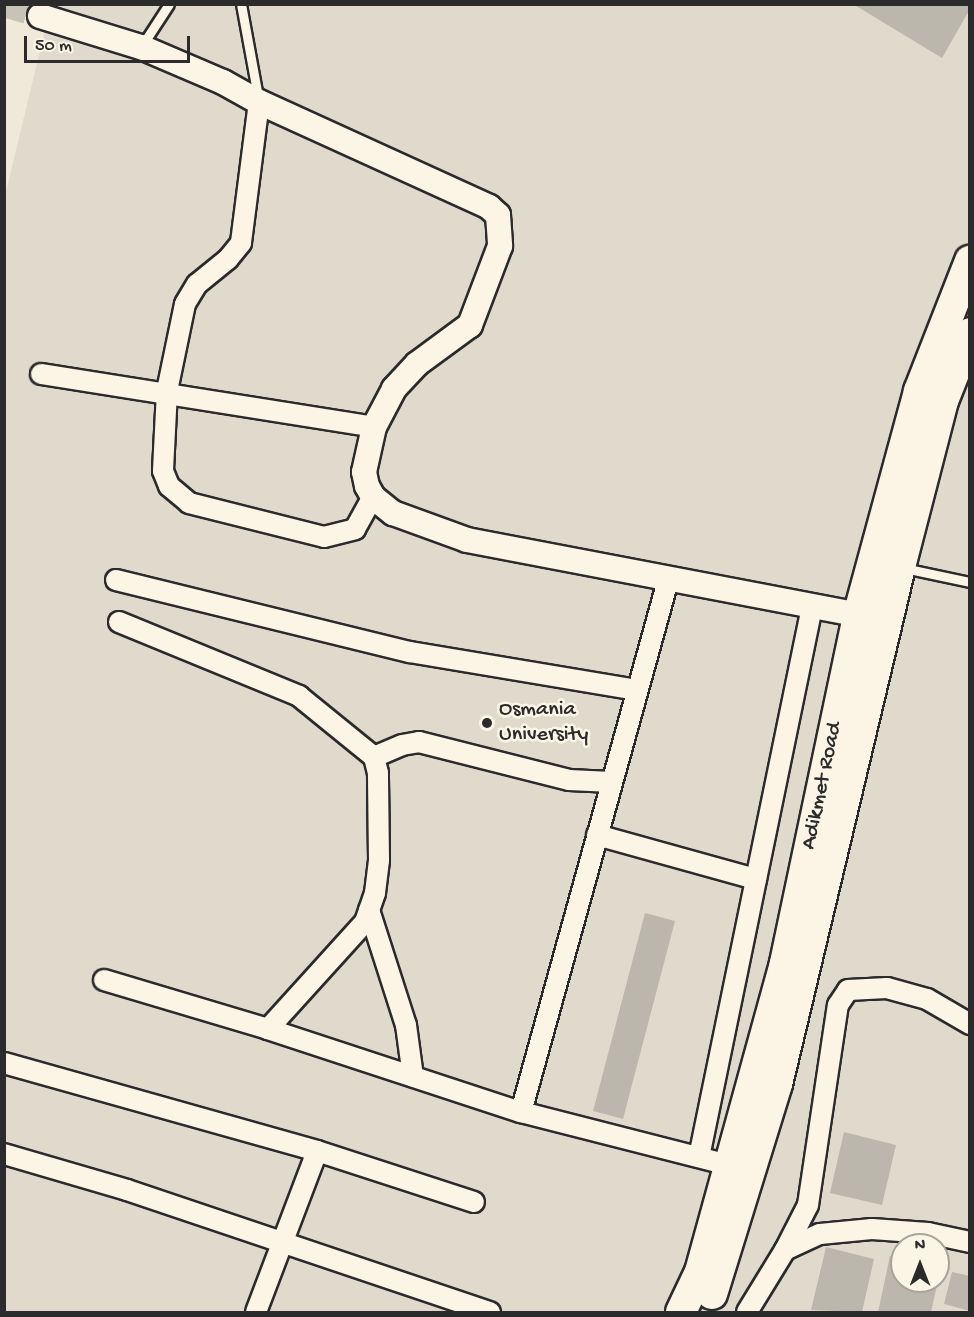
<!DOCTYPE html>
<style>
body{margin:0}
#map{position:relative;width:974px;height:1317px;overflow:hidden;background:#efe9da;font-family:"Gochi Hand",sans-serif}
div>[style]{position:absolute}
.built>*{inset:0;background:#e0dacc}
.building>*{inset:0;background:#bcb7ac}
.tertiary-tunnel>*{height:24px;margin-top:-12px;transform-origin:0;background:repeating-linear-gradient(90deg,#c8c3b7 0 24px,transparent 0 36px)}
.roads{filter:drop-shadow(2px 0 #2b2b2b) drop-shadow(-2px 0 #2b2b2b) drop-shadow(0 2px #2b2b2b) drop-shadow(0 -2px #2b2b2b)}
.service>*{height:9px;margin:-4.5px;padding:0 4.5px;transform-origin:4.5px;border-radius:4.5px;background:#fcf5e5}
.minor>*{height:20px;margin:-10px;padding:0 10px;transform-origin:10px;border-radius:10px;background:#fcf5e5}
.tertiary>*{height:24px;margin:-12px;padding:0 12px;transform-origin:12px;border-radius:12px;background:#fcf5e5}
.primary>*{height:30px;margin:-15px;padding:0 15px;transform-origin:15px;border-radius:15px;background:#fcf5e5}
.dots>*{width:16px;height:16px;translate:-50% -50%;box-sizing:border-box;border:3px solid #fcf5e5;border-radius:50%}
span{translate:-50% -50%;white-space:nowrap;text-align:center;line-height:1.15;-webkit-text-stroke:5px #fcf5e5;paint-order:stroke}
.poi-label{font-size:22px;color:#2b2b2b}
.left{translate:0 -50%;text-align:left}
.street-label{font-size:22px;color:#2b2b2b}
.frame{position:absolute;inset:0;border:6px solid #2b2b2b;pointer-events:none}
.north{position:absolute;left:890px;top:1233px;width:60px;height:60px;box-sizing:border-box;background:#fcf5e5;border:2px solid #a8a49b;border-radius:50%;rotate:0deg;font-size:16px;font-weight:700;line-height:24px;text-align:center;color:#2b2b2b}
.north::after{content:'';display:block;margin:auto;width:21px;height:27px;background:#2b2b2b;clip-path:polygon(50% 0,100% 100%,50% 72%,0 100%)}
.scale{position:absolute;left:24px;top:36px;width:166px;height:27px;box-sizing:border-box;border:3px solid #2b2b2b;border-top:0;padding-left:8px;font-size:18px;line-height:21px;white-space:nowrap;color:#2b2b2b;-webkit-text-stroke:4px #fcf5e5;paint-order:stroke}
</style>
<div id="map">
<div class="built">
<div style="clip-path:polygon(evenodd,51px 5px,969px 5px,969px 1312px,5px 1312px,4px 200px,51px 5px,902px 1245px,938px 1245px,938px 1281px,902px 1281px,902px 1245px)"></div>
</div>
<div class="building">
<div style="clip-path:polygon(853px 4px,970px 4px,970px 9px,942px 58px)"></div>
<div style="clip-path:polygon(645px 913px,675px 921px,623px 1119px,593px 1111px)"></div>
<div style="clip-path:polygon(844px 1132px,896px 1145px,882px 1205px,830px 1193px)"></div>
<div style="clip-path:polygon(826px 1247px,874px 1259px,862px 1312px,811px 1310px)"></div>
<div style="clip-path:polygon(890px 1256px,902px 1258px,902px 1281px,938px 1281px,931px 1312px,878px 1312px)"></div>
<div style="clip-path:polygon(952px 1272px,970px 1276px,970px 1311px,944px 1304px)"></div>
</div>
<div class="tertiary-tunnel">
<div style="left:4px;top:5px;width:38px;rotate:17deg"></div>
</div>
<div class="roads">
<div class="service">
<div style="left:241px;top:4px;width:95px;rotate:79.6deg"></div>
<div style="left:141px;top:47px;width:51px;rotate:-56.9deg"></div>
<div style="left:904px;top:568px;width:67px;rotate:12deg"></div>
</div>
<div class="minor">
<div style="left:259px;top:102px;width:142px;rotate:97.3deg"></div>
<div style="left:241px;top:243px;width:21px;rotate:129deg"></div>
<div style="left:228px;top:259px;width:40px;rotate:141deg"></div>
<div style="left:197px;top:284px;width:23px;rotate:121deg"></div>
<div style="left:185px;top:304px;width:89px;rotate:101.7deg"></div>
<div style="left:167px;top:391px;width:80px;rotate:92.9deg"></div>
<div style="left:163px;top:471px;width:16px;rotate:68deg"></div>
<div style="left:169px;top:486px;width:26px;rotate:40deg"></div>
<div style="left:189px;top:503px;width:139px;rotate:14.1deg"></div>
<div style="left:324px;top:537px;width:32px;rotate:-14deg"></div>
<div style="left:355px;top:529px;width:37px;rotate:-61deg"></div>
<div style="left:41px;top:374px;width:337px;rotate:9deg"></div>
<div style="left:116px;top:580px;width:303px;rotate:13.8deg"></div>
<div style="left:410px;top:652px;width:230px;rotate:9.5deg"></div>
<div style="left:119px;top:622px;width:195px;rotate:22.3deg"></div>
<div style="left:299px;top:696px;width:97px;rotate:39.1deg"></div>
<div style="left:597px;top:835px;width:165px;rotate:15.5deg"></div>
<div style="left:369px;top:910px;width:121px;rotate:72.2deg"></div>
<div style="left:406px;top:1025px;width:52px;rotate:82.3deg"></div>
<div style="left:104px;top:980px;width:171px;rotate:16.6deg"></div>
<div style="left:268px;top:1029px;width:266px;rotate:18.2deg"></div>
<div style="left:521px;top:1112px;width:215px;rotate:14.3deg"></div>
<div style="left:268px;top:1029px;width:144px;rotate:-47.8deg"></div>
<div style="left:365px;top:922px;width:31px;rotate:-71deg"></div>
<div style="left:375px;top:893px;width:33px;rotate:-83deg"></div>
<div style="left:379px;top:860px;width:87px;rotate:-90.7deg"></div>
<div style="left:378px;top:773px;width:16px;rotate:-104deg"></div>
<div style="left:374px;top:757px;width:30px;rotate:-23deg"></div>
<div style="left:402px;top:745px;width:17px;rotate:-10deg"></div>
<div style="left:419px;top:742px;width:155px;rotate:14.2deg"></div>
<div style="left:569px;top:780px;width:43px;rotate:2.7deg"></div>
<div style="left:4px;top:1063px;width:325px;rotate:15.7deg"></div>
<div style="left:317px;top:1151px;width:165px;rotate:18deg"></div>
<div style="left:521px;top:1112px;width:555px;rotate:-74.54deg"></div>
<div style="left:4px;top:1154px;width:128px;rotate:16.3deg"></div>
<div style="left:127px;top:1190px;width:383px;rotate:18.6deg"></div>
<div style="left:699px;top:1157px;width:561px;rotate:-78.39deg"></div>
<div style="left:785px;top:1250px;width:51px;rotate:-62.9deg"></div>
<div style="left:808px;top:1205px;width:202px;rotate:-81.5deg"></div>
<div style="left:838px;top:1005px;width:18px;rotate:-56deg"></div>
<div style="left:848px;top:990px;width:39px;rotate:-3deg"></div>
<div style="left:887px;top:988px;width:41px;rotate:15.4deg"></div>
<div style="left:927px;top:999px;width:50px;rotate:30.2deg"></div>
<div style="left:256px;top:1312px;width:172px;rotate:-69.2deg"></div>
<div style="left:747px;top:1312px;width:73px;rotate:-58.5deg"></div>
<div style="left:785px;top:1250px;width:38px;rotate:-25deg"></div>
<div style="left:820px;top:1234px;width:52px;rotate:-5.5deg"></div>
<div style="left:872px;top:1229px;width:56px;rotate:4.1deg"></div>
<div style="left:928px;top:1233px;width:43px;rotate:12.1deg"></div>
</div>
<div class="tertiary">
<div style="left:40px;top:16px;width:106px;rotate:17.1deg"></div>
<div style="left:141px;top:47px;width:89px;rotate:23.1deg"></div>
<div style="left:223px;top:82px;width:41px;rotate:29.1deg"></div>
<div style="left:259px;top:102px;width:253px;rotate:24.5deg"></div>
<div style="left:489px;top:207px;width:12px;rotate:42deg"></div>
<div style="left:498px;top:215px;width:31px;rotate:86deg"></div>
<div style="left:500px;top:246px;width:85px;rotate:110.8deg"></div>
<div style="left:470px;top:325px;width:66px;rotate:143.7deg"></div>
<div style="left:417px;top:364px;width:34px;rotate:133deg"></div>
<div style="left:394px;top:389px;width:43px;rotate:117.8deg"></div>
<div style="left:374px;top:427px;width:46px;rotate:102.5deg"></div>
<div style="left:364px;top:472px;width:14px;rotate:78deg"></div>
<div style="left:367px;top:486px;width:13px;rotate:61deg"></div>
<div style="left:373px;top:497px;width:26px;rotate:39deg"></div>
<div style="left:393px;top:513px;width:79px;rotate:20deg"></div>
<div style="left:467px;top:540px;width:416px;rotate:10.8deg"></div>
</div>
<div class="primary">
<div style="left:712px;top:1294px;width:220px;rotate:-72.8deg"></div>
<div style="left:777px;top:1084px;width:531px;rotate:-76.62deg"></div>
<div style="left:900px;top:567px;width:171px;rotate:-75.5deg"></div>
<div style="left:943px;top:401px;width:73px;rotate:-68.3deg"></div>
<div style="left:681px;top:1312px;width:44px;rotate:-64.6deg"></div>
<div style="left:700px;top:1272px;width:320px;rotate:-74.6deg"></div>
<div style="left:785px;top:963px;width:355px;rotate:-78.1deg"></div>
<div style="left:858px;top:616px;width:233px;rotate:-74.8deg"></div>
<div style="left:919px;top:391px;width:140px;rotate:-68.6deg"></div>
</div>
</div>
<div class="dots">
<div style="left:487px;top:723px;background:#2b2b2b"></div>
</div>
<div class="poi-label">
<span class="left" style="left:499px;top:723px">Osmania<br>University</span>
</div>
<div class="street-label">
<span style="left:823px;top:786px;rotate:-78deg">Adikmet Road</span>
</div>
<div class="frame"></div>
<div class="north">N</div>
<div class="scale">50 m</div>
</div>
